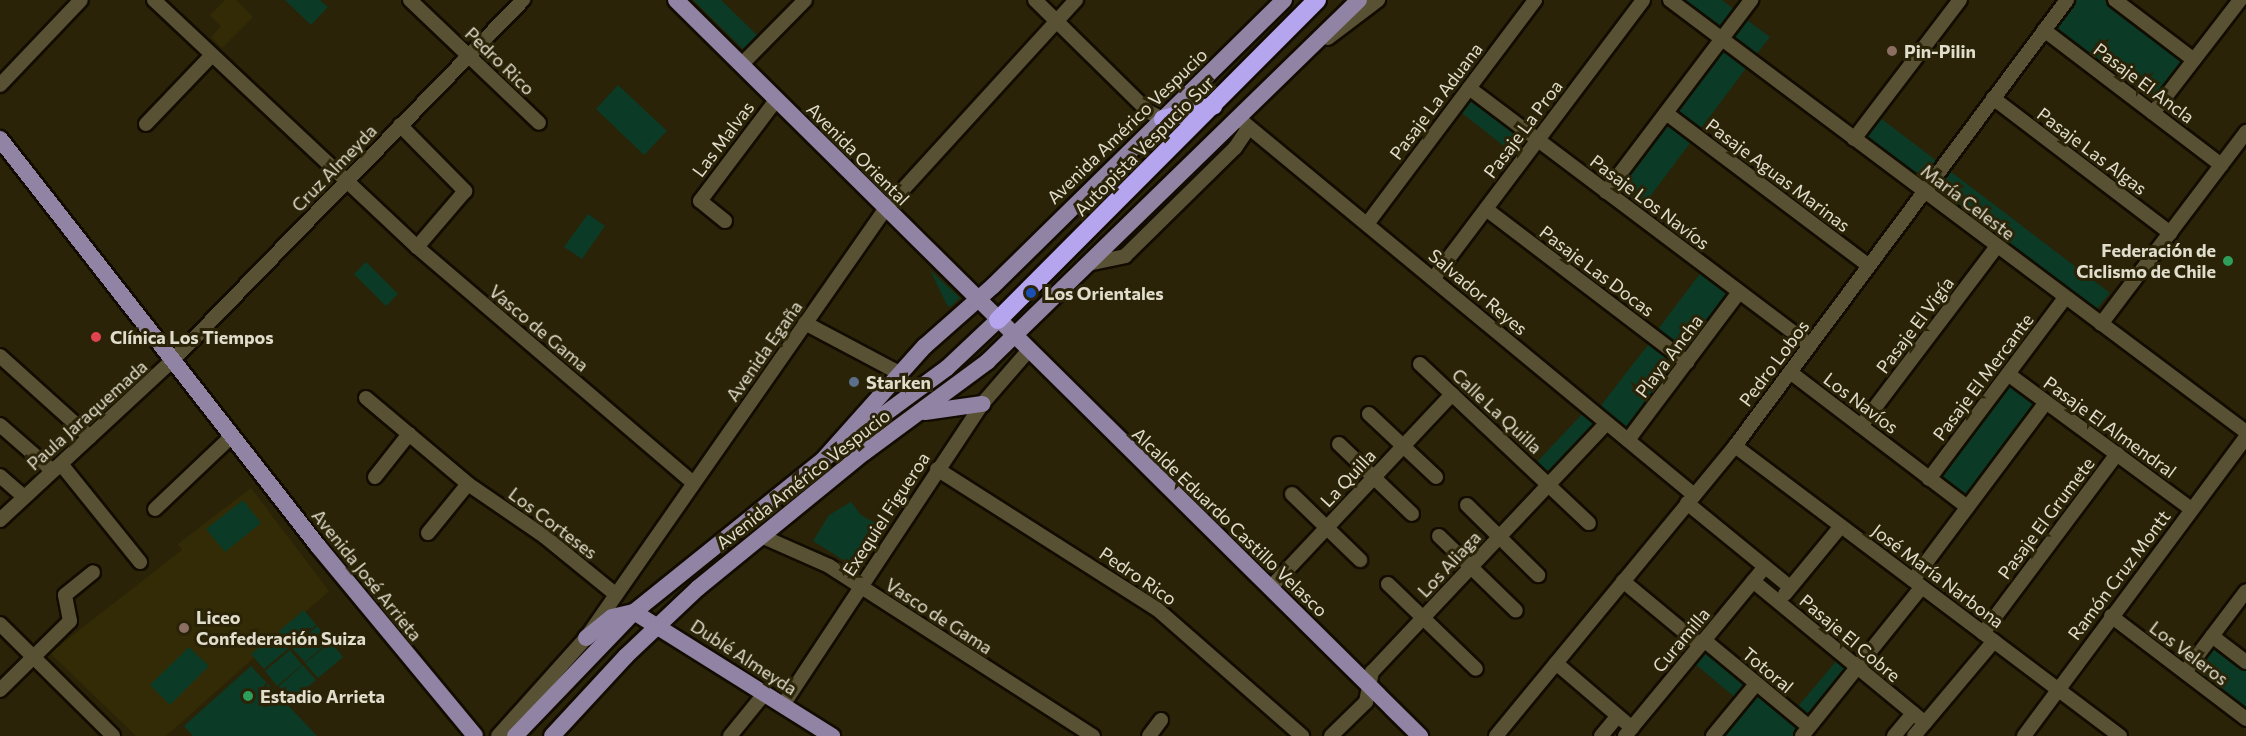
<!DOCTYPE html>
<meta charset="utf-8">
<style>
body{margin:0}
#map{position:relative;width:2246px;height:736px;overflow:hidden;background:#2a2307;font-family:Commissioner,sans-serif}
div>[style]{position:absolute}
.built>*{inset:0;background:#332b05}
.green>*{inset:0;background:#0b3b26}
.roads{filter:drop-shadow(2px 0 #120c00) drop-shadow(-2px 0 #120c00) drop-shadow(0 2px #120c00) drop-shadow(0 -2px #120c00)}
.minor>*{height:14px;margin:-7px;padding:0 7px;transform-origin:7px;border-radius:7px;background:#585134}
.major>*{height:16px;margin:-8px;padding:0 8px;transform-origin:8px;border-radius:8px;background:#9083a4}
.highway>*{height:18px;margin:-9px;padding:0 9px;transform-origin:9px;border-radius:9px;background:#b5a4ee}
.dots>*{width:16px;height:16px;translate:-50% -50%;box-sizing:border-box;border:3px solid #2a2307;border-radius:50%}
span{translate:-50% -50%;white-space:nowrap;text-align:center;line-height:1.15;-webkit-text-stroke:6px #2a2307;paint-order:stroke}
.poi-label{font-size:18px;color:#e0ddcc;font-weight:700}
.left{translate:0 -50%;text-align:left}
.right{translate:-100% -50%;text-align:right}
.street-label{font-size:18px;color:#e0ddcc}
</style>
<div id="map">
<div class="built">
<div style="clip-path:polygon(225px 0,236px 0,253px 17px,222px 48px,211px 37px,221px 26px,210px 15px)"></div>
<div style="clip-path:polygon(251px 488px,329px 591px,166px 736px,136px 736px,50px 653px,182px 550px,178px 544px)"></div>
</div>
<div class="green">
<div style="clip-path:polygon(285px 0,320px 0,328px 7px,311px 25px)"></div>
<div style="clip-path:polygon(693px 0,721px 0,758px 36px,744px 50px)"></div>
<div style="clip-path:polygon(1678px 0,1722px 0,1736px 11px,1721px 32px)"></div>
<div style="clip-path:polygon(2075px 0,2104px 0,2180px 55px,2182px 65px,2157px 99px,2150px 100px,2058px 33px,2055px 26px)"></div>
<div style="clip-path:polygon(1743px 17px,1770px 37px,1755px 56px,1729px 36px)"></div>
<div style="clip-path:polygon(1720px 46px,1747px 67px,1640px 210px,1618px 192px,1617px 185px)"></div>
<div style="clip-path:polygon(618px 85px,667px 131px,644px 155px,596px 109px)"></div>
<div style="clip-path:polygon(1467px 98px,1526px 137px,1527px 146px,1518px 157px,1458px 110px)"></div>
<div style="clip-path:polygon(1879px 117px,2110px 293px,2095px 311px,1862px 140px)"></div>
<div style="clip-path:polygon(588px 214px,605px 226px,582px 259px,564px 247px)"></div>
<div style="clip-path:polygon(366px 262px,398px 294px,386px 306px,354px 274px)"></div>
<div style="clip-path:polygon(930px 270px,960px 298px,950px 307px,947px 305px)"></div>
<div style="clip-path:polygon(1702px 271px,1727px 289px,1727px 299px,1690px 350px,1680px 351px,1656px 332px)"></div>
<div style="clip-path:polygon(1651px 341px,1675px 360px,1676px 367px,1632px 426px,1622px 427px,1599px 408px)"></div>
<div style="clip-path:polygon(2010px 380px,2040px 403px,1968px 498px,1938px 475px)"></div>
<div style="clip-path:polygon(1585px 411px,1599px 424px,1550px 477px,1536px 463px)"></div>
<div style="clip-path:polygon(243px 500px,261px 523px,225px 552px,206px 529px)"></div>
<div style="clip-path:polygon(851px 502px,861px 515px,883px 528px,861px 563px,853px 566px,813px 541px,829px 515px)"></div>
<div style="clip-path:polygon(304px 610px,316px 625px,291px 646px,279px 631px)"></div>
<div style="clip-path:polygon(317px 626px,330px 641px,305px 662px,292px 648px)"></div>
<div style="clip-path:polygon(276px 633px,289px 648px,264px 669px,251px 654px)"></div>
<div style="clip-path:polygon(331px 642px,343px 657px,318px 678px,305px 663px)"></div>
<div style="clip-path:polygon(189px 647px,209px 666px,170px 705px,150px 685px)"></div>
<div style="clip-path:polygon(2218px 648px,2246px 670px,2246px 714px,2195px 675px,2194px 666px,2207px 649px)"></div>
<div style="clip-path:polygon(290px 650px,302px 665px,277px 686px,265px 671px)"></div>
<div style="clip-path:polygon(1707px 650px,1749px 684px,1737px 699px,1695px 664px)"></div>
<div style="clip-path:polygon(1838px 659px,1852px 670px,1809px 722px,1795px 710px)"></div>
<div style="clip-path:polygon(303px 665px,316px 680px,291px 701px,279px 686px)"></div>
<div style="clip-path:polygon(251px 666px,317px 736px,193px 736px,184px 726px)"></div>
<div style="clip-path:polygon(1757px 687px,1805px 728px,1799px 736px,1718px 736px)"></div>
</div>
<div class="roads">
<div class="minor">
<div style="left:154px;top:0;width:361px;rotate:43.2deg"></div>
<div style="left:417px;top:247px;width:363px;rotate:40.5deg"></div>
<div style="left:410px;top:0;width:178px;rotate:43.6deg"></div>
<div style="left:1035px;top:0;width:160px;rotate:44.5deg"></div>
<div style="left:1149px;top:112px;width:16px;rotate:27deg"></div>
<div style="left:1670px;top:0;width:720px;rotate:36.87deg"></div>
<div style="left:2115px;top:0;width:99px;rotate:37.2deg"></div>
<div style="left:2044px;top:30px;width:223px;rotate:37.3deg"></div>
<div style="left:1328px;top:38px;width:63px;rotate:-37.2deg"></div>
<div style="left:741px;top:65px;width:91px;rotate:-45.4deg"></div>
<div style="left:0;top:85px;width:117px;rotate:-46.4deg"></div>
<div style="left:1469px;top:88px;width:427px;rotate:37deg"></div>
<div style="left:1993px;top:98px;width:223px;rotate:37.3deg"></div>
<div style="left:1666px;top:113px;width:253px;rotate:37deg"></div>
<div style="left:2153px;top:113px;width:143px;rotate:-52.4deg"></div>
<div style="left:1238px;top:118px;width:592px;rotate:39.58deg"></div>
<div style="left:146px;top:124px;width:95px;rotate:-46.3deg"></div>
<div style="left:400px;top:125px;width:93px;rotate:45.4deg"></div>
<div style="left:465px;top:191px;width:74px;rotate:130.6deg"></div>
<div style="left:1854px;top:139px;width:175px;rotate:-52.7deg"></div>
<div style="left:1606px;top:192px;width:241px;rotate:-52.9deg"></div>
<div style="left:1486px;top:209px;width:253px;rotate:37.3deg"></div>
<div style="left:725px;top:221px;width:32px;rotate:-141deg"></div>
<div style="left:700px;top:201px;width:126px;rotate:-53deg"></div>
<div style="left:1367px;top:224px;width:280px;rotate:-53.1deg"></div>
<div style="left:1088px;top:264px;width:38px;rotate:-12deg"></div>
<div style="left:1125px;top:256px;width:154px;rotate:-44.5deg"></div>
<div style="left:1235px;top:148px;width:25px;rotate:-56deg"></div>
<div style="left:1433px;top:279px;width:349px;rotate:-53deg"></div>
<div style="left:805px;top:323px;width:106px;rotate:28deg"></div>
<div style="left:2101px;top:324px;width:241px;rotate:-52.9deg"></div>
<div style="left:0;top:356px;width:121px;rotate:42deg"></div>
<div style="left:1420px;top:364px;width:232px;rotate:43.3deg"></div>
<div style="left:1790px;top:372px;width:223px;rotate:37.3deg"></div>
<div style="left:2008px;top:374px;width:227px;rotate:36.4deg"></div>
<div style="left:366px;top:398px;width:133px;rotate:40.1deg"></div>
<div style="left:468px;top:484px;width:92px;rotate:34.4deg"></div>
<div style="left:544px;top:536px;width:90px;rotate:39.2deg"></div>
<div style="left:1369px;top:414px;width:92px;rotate:43.2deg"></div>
<div style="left:0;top:425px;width:70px;rotate:41deg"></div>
<div style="left:1861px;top:426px;width:226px;rotate:-52.9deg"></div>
<div style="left:1628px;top:440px;width:185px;rotate:-53.1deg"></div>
<div style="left:1339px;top:444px;width:101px;rotate:43.8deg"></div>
<div style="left:1735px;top:446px;width:482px;rotate:37deg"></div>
<div style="left:61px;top:464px;width:126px;rotate:51.1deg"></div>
<div style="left:937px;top:469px;width:261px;rotate:32.5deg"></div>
<div style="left:1157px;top:609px;width:193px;rotate:41.2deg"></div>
<div style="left:0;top:476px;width:32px;rotate:41deg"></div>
<div style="left:375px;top:477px;width:55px;rotate:-51.7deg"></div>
<div style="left:1929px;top:479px;width:226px;rotate:-53.1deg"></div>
<div style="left:1292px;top:494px;width:95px;rotate:44.1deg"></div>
<div style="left:1687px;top:503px;width:133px;rotate:39.2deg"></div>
<div style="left:1467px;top:505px;width:100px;rotate:44.6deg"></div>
<div style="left:155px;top:509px;width:105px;rotate:-43.5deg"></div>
<div style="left:0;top:520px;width:234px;rotate:-42.8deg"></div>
<div style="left:172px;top:361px;width:504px;rotate:-45.8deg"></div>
<div style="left:428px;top:533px;width:63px;rotate:-50.8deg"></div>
<div style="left:761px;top:536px;width:74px;rotate:23.8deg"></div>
<div style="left:829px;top:566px;width:314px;rotate:32.8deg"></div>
<div style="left:1439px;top:536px;width:107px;rotate:44.2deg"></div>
<div style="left:1913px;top:580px;width:222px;rotate:-53.2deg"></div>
<div style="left:1623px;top:581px;width:100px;rotate:39.7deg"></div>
<div style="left:1753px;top:581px;width:223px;rotate:39.5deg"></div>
<div style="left:1388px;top:584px;width:122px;rotate:44deg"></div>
<div style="left:1270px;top:588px;width:266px;rotate:-46.8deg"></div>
<div style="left:1785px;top:594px;width:88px;rotate:-50.5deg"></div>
<div style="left:2111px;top:616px;width:170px;rotate:37.3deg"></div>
<div style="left:0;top:624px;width:159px;rotate:44.7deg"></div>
<div style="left:1983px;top:633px;width:224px;rotate:-53.2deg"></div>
<div style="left:2212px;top:636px;width:43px;rotate:37.4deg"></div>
<div style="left:1704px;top:640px;width:136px;rotate:39.6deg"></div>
<div style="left:1556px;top:663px;width:100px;rotate:40.5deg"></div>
<div style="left:2185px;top:672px;width:101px;rotate:-53deg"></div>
<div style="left:0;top:690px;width:98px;rotate:-44.6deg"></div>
<div style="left:70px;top:621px;width:26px;rotate:-101deg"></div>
<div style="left:65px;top:595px;width:36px;rotate:-39deg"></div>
<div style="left:783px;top:705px;width:361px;rotate:-56.5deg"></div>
<div style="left:982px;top:404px;width:70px;rotate:-49deg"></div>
<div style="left:498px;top:736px;width:132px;rotate:-48.1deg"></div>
<div style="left:586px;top:638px;width:524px;rotate:-55.1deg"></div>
<div style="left:886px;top:208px;width:282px;rotate:-47.6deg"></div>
<div style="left:730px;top:736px;width:55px;rotate:-50.9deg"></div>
<div style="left:1149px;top:736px;width:20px;rotate:-53deg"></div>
<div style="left:1331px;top:736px;width:49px;rotate:-44.2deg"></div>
<div style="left:1366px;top:702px;width:31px;rotate:-79deg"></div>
<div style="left:1372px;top:672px;width:342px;rotate:-46.7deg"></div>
<div style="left:1496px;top:736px;width:376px;rotate:-50.5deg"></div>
<div style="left:1735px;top:446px;width:556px;rotate:-53.34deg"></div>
<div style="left:1601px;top:736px;width:26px;rotate:-50deg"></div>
<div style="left:1625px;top:736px;width:219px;rotate:-50.4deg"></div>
<div style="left:1713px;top:736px;width:67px;rotate:-50.4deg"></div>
<div style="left:1802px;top:736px;width:191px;rotate:-51.2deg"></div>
<div style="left:1894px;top:736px;width:30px;rotate:-50deg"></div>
<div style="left:1914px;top:736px;width:124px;rotate:-49.9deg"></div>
<div style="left:2024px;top:736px;width:372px;rotate:-53.4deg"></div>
</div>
<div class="major">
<div style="left:676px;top:0;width:1047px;rotate:44.69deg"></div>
<div style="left:0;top:139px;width:517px;rotate:52deg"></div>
<div style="left:318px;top:546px;width:246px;rotate:50.4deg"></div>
<div style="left:925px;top:412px;width:58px;rotate:-8deg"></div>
<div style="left:852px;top:438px;width:118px;rotate:-36.4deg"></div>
<div style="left:947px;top:368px;width:70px;rotate:-43.3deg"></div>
<div style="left:822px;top:461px;width:154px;rotate:-48.2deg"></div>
<div style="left:925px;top:346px;width:91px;rotate:-41.4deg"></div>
<div style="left:993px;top:286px;width:408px;rotate:-44.5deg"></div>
<div style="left:586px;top:638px;width:33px;rotate:-39deg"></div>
<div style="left:612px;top:617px;width:23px;rotate:-13deg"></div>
<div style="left:634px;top:612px;width:234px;rotate:32.1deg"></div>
<div style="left:515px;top:736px;width:172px;rotate:-46.2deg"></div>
<div style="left:634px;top:612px;width:250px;rotate:-38.8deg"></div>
<div style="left:552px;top:736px;width:109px;rotate:-47.2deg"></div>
<div style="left:626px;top:656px;width:99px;rotate:-43.4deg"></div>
<div style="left:698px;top:588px;width:215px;rotate:-39.2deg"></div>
<div style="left:865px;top:452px;width:152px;rotate:-36.4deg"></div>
<div style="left:987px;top:362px;width:519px;rotate:-44.22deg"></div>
</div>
<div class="highway">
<div style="left:1163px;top:119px;width:52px;rotate:-14.6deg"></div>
<div style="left:998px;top:320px;width:452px;rotate:-45.1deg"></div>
</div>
</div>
<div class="dots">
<div style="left:1892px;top:51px;background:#8d6e63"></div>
<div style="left:2228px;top:261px;background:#2e9e5b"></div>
<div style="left:1031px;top:293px;background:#1a4fb4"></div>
<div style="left:96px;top:337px;background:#e0444e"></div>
<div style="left:854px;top:382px;background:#5c6f8a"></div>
<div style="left:184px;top:628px;background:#8d6e63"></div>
<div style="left:248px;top:696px;background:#2e9e5b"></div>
</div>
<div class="poi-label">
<span class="left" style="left:1904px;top:51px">Pin-Pilin</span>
<span class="right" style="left:2216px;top:261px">Federación de<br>Ciclismo de Chile</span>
<span class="left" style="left:1044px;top:293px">Los Orientales</span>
<span class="left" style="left:110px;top:337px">Clínica Los Tiempos</span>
<span class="left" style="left:866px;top:382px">Starken</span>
<span class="left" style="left:196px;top:628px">Liceo<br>Confederación Suiza</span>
<span class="left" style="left:260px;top:696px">Estadio Arrieta</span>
</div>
<div class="street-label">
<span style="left:500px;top:61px;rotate:44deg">Pedro Rico</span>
<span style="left:2144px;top:83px;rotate:37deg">Pasaje El Ancla</span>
<span style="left:1436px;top:101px;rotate:-53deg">Pasaje La Aduana</span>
<span style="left:1127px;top:126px;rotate:-44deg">Avenida Américo Vespucio</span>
<span style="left:1523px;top:129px;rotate:-53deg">Pasaje La Proa</span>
<span style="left:723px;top:139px;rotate:-53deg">Las Malvas</span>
<span style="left:1144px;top:146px;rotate:-45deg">Autopista Vespucio Sur</span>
<span style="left:2092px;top:151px;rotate:37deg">Pasaje Las Algas</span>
<span style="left:858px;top:154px;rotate:45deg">Avenida Oriental</span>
<span style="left:334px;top:168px;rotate:-46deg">Cruz Almeyda</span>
<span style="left:1778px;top:175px;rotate:37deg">Pasaje Aguas Marinas</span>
<span style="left:1650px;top:202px;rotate:37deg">Pasaje Los Navíos</span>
<span style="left:1968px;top:202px;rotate:37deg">María Celeste</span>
<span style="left:1597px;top:271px;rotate:37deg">Pasaje Las Docas</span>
<span style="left:1478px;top:292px;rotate:40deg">Salvador Reyes</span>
<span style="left:1915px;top:325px;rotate:-53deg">Pasaje El Vigía</span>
<span style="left:539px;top:328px;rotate:40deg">Vasco de Gama</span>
<span style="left:764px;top:351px;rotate:-55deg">Avenida Egaña</span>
<span style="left:1669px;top:356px;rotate:-53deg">Playa Ancha</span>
<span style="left:1774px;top:363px;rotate:-53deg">Pedro Lobos</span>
<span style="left:1983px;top:377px;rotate:-53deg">Pasaje El Mercante</span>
<span style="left:1861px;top:403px;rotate:37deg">Los Navíos</span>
<span style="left:1497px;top:411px;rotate:43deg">Calle La Quilla</span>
<span style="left:87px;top:415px;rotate:-42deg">Paula Jaraquemada</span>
<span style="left:2110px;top:427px;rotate:36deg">Pasaje El Almendral</span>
<span style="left:1348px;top:478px;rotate:-47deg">La Quilla</span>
<span style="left:803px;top:479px;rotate:-38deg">Avenida Américo Vespucio</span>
<span style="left:886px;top:514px;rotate:-57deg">Exequiel Figueroa</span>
<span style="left:2046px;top:518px;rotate:-53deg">Pasaje El Grumete</span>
<span style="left:1230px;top:522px;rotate:44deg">Alcalde Eduardo Castillo Velasco</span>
<span style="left:553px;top:523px;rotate:37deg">Los Corteses</span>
<span style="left:1449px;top:564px;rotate:-47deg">Los Aliaga</span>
<span style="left:367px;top:575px;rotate:51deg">Avenida José Arrieta</span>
<span style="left:2119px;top:575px;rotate:-53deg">Ramón Cruz Montt</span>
<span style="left:1138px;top:576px;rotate:34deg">Pedro Rico</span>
<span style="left:1938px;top:576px;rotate:37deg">José María Narbona</span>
<span style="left:939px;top:616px;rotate:33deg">Vasco de Gama</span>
<span style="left:1850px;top:638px;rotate:40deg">Pasaje El Cobre</span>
<span style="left:1681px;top:640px;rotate:-50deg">Curamilla</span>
<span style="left:2189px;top:653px;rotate:37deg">Los Veleros</span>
<span style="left:744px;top:657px;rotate:33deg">Dublé Almeyda</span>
<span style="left:1768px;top:670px;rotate:40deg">Totoral</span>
</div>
</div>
